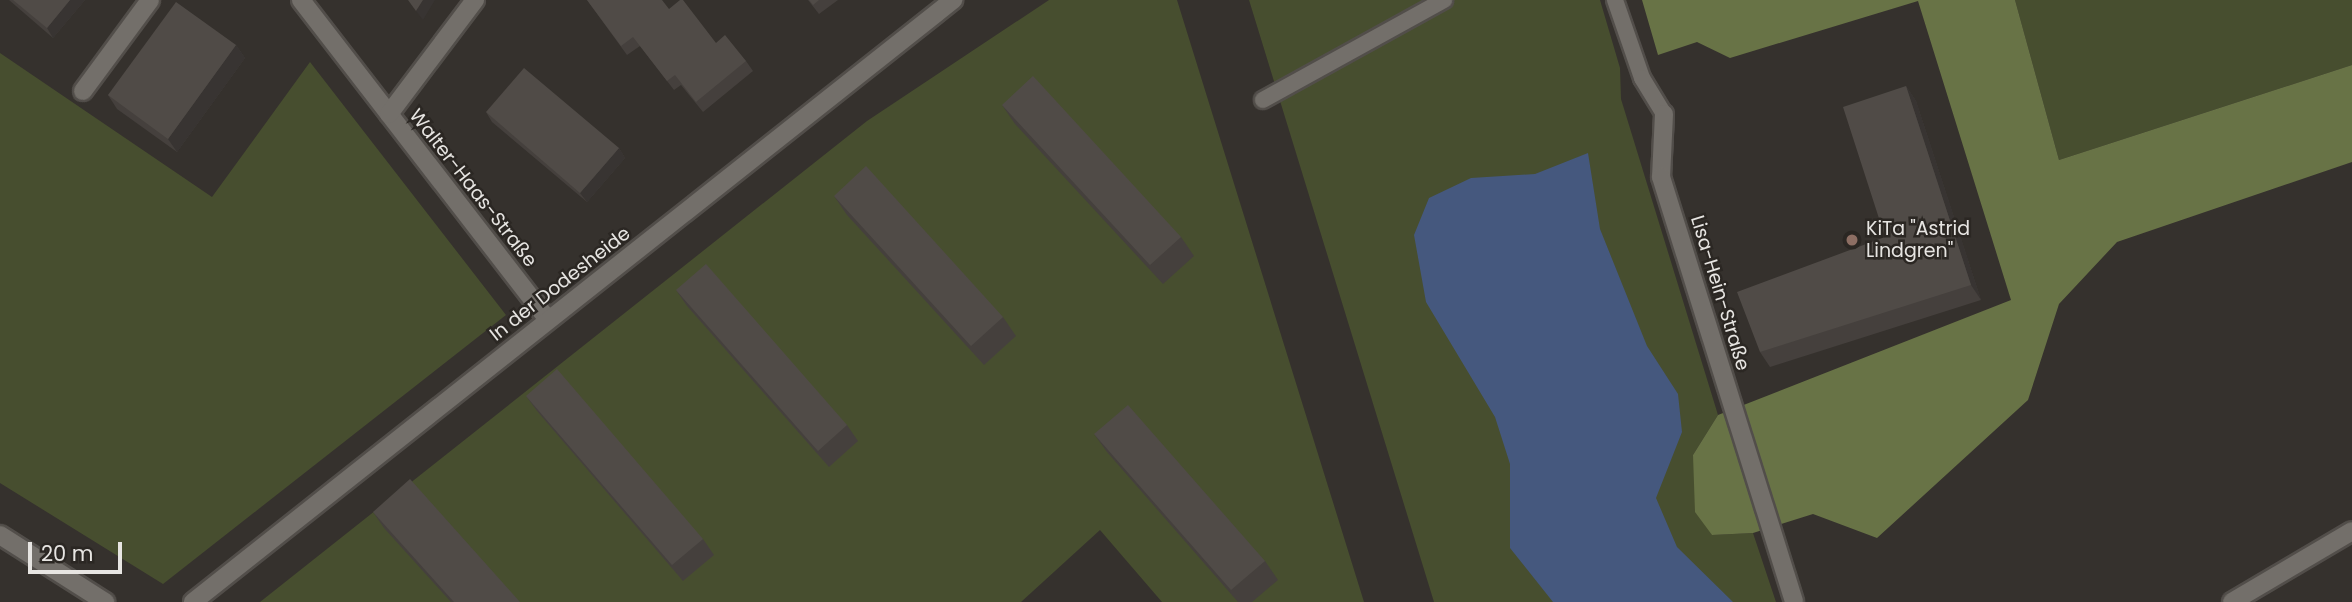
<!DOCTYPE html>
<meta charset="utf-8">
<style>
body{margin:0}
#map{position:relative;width:2352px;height:602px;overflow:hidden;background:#35312d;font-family:Poppins,sans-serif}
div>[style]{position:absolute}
.green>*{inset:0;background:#474e2f}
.forest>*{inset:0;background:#687346}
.water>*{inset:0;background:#45587e}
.roads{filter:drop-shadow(2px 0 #524e4a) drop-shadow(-2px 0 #524e4a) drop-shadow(0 2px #524e4a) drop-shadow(0 -2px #524e4a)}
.service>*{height:16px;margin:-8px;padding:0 8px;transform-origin:8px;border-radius:8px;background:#736f6a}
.minor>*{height:18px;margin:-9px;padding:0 9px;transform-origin:9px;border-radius:9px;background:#736f6a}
.wall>*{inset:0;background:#45403d}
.shaded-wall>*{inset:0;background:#383432}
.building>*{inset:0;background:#504b47}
.dots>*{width:19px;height:19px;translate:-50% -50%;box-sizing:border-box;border:4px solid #2b2723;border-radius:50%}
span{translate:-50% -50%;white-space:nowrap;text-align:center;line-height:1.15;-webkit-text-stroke:5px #2b2723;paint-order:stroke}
.street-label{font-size:19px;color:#e7e5e2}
.poi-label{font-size:19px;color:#e7e5e2}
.left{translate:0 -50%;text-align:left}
.scale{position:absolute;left:28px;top:542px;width:94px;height:32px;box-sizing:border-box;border:4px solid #e7e5e2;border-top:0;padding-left:9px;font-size:21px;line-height:24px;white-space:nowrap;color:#e7e5e2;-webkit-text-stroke:5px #2b2723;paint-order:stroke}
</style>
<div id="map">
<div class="green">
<div style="clip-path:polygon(1049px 0,1177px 0,1364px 602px,1162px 602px,1100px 530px,1021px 602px,260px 602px,867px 121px)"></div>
<div style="clip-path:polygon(1249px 0,1600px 0,1620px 68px,1621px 99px,1718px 415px,1693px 455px,1712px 535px,1753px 533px,1776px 602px,1434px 602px)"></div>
<div style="clip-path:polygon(2015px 0,2352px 0,2352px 65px,2059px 160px)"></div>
<div style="clip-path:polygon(0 53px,212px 197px,310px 62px,506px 315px,163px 584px,0 483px)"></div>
</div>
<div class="forest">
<div style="clip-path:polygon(1642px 0,2015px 0,2059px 160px,2352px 65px,2352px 162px,2117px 242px,2059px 304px,2028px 400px,1877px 538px,1813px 514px,1753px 533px,1712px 535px,1695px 512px,1693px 455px,1718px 415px,2011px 300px,1918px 1px,1730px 58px,1697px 42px,1658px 55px)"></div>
</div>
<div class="water">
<div style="clip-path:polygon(1588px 153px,1600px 229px,1647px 346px,1678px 394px,1682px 432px,1656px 498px,1677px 547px,1733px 602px,1553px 602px,1510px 548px,1510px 464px,1495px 417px,1426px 302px,1414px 235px,1429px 198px,1471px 178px,1535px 174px)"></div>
</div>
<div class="roads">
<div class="service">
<div style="left:1615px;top:0;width:83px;rotate:70.9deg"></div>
<div style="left:1642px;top:78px;width:42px;rotate:58.6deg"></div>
<div style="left:1263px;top:100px;width:207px;rotate:-28.9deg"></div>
</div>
<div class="minor">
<div style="left:301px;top:0;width:404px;rotate:52.3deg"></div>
<div style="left:83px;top:91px;width:113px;rotate:-53.6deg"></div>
<div style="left:389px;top:114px;width:143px;rotate:-53deg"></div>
<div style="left:1664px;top:114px;width:63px;rotate:92.7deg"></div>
<div style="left:1661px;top:177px;width:445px;rotate:72.6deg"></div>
<div style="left:0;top:535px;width:125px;rotate:32.5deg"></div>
<div style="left:193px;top:602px;width:970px;rotate:-38.38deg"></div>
<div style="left:2232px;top:602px;width:139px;rotate:-30.6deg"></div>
</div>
</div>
<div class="wall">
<div style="clip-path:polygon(9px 0,85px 0,53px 38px)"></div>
<div style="clip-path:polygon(587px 0,669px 9px,716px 43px,746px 61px,753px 71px,703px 112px,681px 85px,674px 90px,640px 46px,627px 55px)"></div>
<div style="clip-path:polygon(808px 0,838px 0,819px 14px)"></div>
<div style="clip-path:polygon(236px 45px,245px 58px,177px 152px,117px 109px,108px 95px)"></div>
<div style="clip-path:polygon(1906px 86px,1916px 101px,1981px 300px,1770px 367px,1760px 352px,1885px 237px)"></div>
<div style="clip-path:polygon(1002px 105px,1181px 237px,1194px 256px,1163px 284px,1015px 124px)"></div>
<div style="clip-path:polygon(486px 112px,619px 148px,625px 158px,587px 202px,492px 122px)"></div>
<div style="clip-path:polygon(834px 196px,1003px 317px,1016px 336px,984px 365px,847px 215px)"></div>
<div style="clip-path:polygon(676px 290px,847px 425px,858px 441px,829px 467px,687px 306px)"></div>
<div style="clip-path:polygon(526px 396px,703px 539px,714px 555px,683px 581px,537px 411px)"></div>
<div style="clip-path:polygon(1094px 434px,1265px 561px,1278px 580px,1252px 602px,1238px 602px,1107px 452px)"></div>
<div style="clip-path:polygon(373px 512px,520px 602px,451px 602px,384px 528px)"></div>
</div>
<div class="shaded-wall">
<div style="clip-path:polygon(70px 0,85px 0,53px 38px,47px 28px)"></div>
<div style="clip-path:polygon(423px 0,435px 0,423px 20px,416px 11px)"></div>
<div style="clip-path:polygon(236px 45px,245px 58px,177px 152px,168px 139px)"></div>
<div style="clip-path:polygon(1906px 86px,1916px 101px,1981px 300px,1971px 285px)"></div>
<div style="clip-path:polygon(619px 148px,625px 158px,587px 202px,580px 193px)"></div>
</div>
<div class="building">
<div style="clip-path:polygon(13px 0,70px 0,47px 28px)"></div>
<div style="clip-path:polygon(408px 0,423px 0,416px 11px)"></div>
<div style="clip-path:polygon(587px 0,662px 0,669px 9px,680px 0,683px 0,716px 43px,725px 35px,746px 61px,696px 102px,675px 75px,667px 81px,633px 37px,621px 46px)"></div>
<div style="clip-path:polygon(809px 0,819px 0,813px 5px)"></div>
<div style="clip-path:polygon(176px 2px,236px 45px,168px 139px,108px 95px)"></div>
<div style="clip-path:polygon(524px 68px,619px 148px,580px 193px,486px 112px)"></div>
<div style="clip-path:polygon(1033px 76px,1181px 237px,1150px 265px,1002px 105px)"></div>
<div style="clip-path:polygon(1906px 86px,1971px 285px,1760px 352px,1737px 292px,1885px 237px,1843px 107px)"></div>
<div style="clip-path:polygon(866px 166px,1003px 317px,971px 346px,834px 196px)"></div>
<div style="clip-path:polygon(706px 264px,847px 425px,818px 451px,676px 290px)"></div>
<div style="clip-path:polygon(557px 369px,703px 539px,672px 565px,526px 396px)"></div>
<div style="clip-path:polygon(1128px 405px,1265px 561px,1231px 590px,1094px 434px)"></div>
<div style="clip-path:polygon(410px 479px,520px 602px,454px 602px,373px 512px)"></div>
</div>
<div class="dots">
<div style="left:1852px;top:240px;background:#8d6e63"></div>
</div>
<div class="street-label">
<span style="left:473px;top:188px;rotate:52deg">Walter-Haas-Straße</span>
<span style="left:560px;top:284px;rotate:-38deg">In der Dodesheide</span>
<span style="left:1720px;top:293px;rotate:73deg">Lisa-Hein-Straße</span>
</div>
<div class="poi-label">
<span class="left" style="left:1866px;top:240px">KiTa "Astrid<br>Lindgren"</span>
</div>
<div class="scale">20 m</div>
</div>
